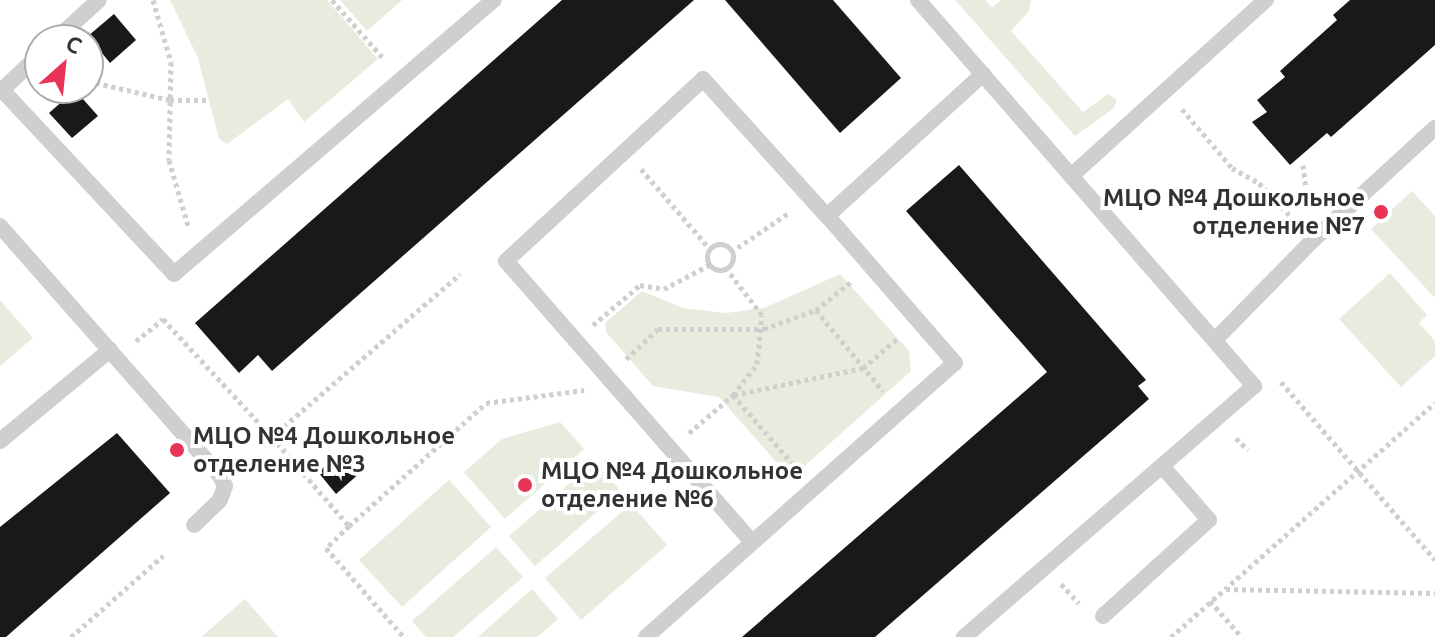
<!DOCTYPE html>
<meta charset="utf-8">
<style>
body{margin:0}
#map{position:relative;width:1435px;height:637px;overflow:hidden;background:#fff;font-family:Ubuntu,sans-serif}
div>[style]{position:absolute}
.green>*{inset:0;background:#e7ecde}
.building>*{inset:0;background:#191919}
.path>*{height:5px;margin-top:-2.5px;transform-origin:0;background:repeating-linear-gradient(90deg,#cfcfcf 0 4px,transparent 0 8px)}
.path>.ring{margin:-2.5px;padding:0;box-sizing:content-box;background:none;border:5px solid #cfcfcf;border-radius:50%}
.lane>*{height:16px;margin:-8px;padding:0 8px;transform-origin:8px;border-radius:8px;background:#cfcfcf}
.dots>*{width:22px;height:22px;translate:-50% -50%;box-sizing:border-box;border:4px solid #fff;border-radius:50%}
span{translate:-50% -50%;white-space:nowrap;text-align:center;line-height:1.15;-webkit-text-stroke:8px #fff;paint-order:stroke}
.poi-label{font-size:24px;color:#323232;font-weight:700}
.right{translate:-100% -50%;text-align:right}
.left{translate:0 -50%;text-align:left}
.north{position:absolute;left:24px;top:24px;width:80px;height:80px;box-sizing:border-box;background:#fff;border:2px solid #adadad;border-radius:50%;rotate:27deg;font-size:22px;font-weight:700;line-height:32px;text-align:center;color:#323232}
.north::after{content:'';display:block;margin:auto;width:28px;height:36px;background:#e83557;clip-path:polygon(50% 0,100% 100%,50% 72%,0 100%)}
</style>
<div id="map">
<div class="green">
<div style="clip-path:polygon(170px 0,327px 0,378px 59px,304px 122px,288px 99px,227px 144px,219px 139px,198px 58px)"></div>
<div style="clip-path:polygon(340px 0,402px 0,367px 31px)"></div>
<div style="clip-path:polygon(955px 0,985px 0,992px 8px,1001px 0,1031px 0,1029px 11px,1011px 31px,1083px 112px,1108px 94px,1117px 100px,1114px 108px,1075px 136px)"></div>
<div style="clip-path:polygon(1412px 191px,1435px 216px,1435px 298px,1371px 229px)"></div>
<div style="clip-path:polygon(1390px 273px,1427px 315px,1419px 323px,1435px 341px,1435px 356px,1401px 387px,1339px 319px)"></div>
<div style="clip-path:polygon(840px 274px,909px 351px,911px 371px,798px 472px,778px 464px,719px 397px,653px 386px,606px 332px,605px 323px,642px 291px,683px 308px,726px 313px,764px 308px)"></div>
<div style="clip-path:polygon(0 300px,33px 338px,0 366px)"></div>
<div style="clip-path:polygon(560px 422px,584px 449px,505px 519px,464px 472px,502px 439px)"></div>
<div style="clip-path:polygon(594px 462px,621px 491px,535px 566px,509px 536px)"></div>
<div style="clip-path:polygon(449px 480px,491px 527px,402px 607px,359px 560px)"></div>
<div style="clip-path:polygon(631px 504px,667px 545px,581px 620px,545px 578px)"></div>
<div style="clip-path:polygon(496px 547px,523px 577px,453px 637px,426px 637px,412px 621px)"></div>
<div style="clip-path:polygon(532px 589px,558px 619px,537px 637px,478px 637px)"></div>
<div style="clip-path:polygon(245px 599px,278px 637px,201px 637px)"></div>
</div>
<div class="building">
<div style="clip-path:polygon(562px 0,694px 0,272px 371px,258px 355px,239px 373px,195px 323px)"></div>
<div style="clip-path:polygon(725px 0,833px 0,901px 78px,840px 133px)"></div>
<div style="clip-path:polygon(1350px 0,1435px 0,1435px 45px,1331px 137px,1327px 133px,1290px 165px,1252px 122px,1267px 112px,1257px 100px,1285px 77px,1280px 71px,1337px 20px,1333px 15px)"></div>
<div style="clip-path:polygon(114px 14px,136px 40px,110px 63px,88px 36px)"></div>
<div style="clip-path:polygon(75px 90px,98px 116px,72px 138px,49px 113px)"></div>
<div style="clip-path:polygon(959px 165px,1146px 380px,1138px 386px,1149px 399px,875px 637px,742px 637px,1047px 372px,906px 211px)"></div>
<div style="clip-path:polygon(117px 433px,170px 493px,6px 637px,0 637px,0 527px)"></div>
<div style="clip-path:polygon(342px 451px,361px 472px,336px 494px,318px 472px)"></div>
</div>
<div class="path">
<div style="left:153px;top:0;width:65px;rotate:73.8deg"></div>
<div style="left:171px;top:62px;width:98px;rotate:91.2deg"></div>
<div style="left:169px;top:160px;width:72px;rotate:73.8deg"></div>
<div style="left:332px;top:0;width:79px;rotate:48.6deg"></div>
<div style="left:88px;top:81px;width:84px;rotate:13deg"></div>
<div style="left:170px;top:100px;width:40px"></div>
<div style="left:1182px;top:109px;width:77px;rotate:49.7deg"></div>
<div style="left:1232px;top:168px;width:31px;rotate:29deg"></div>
<div style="left:1259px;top:183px;width:54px;rotate:46.5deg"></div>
<div style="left:1303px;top:165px;width:41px;rotate:83deg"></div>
<div style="left:641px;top:169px;width:106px;rotate:49.2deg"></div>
<div class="ring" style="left:707px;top:244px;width:21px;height:21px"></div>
<div style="left:731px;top:252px;width:71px;rotate:-34.1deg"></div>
<div style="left:816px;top:310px;width:105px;rotate:50.4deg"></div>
<div style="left:593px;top:325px;width:62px;rotate:-40.4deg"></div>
<div style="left:640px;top:285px;width:24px;rotate:9deg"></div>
<div style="left:664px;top:289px;width:51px;rotate:-28.1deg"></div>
<div style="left:136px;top:341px;width:35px;rotate:-39deg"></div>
<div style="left:163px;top:319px;width:161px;rotate:47.3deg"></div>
<div style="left:272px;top:437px;width:118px;rotate:49.1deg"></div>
<div style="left:349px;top:526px;width:32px;rotate:136deg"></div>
<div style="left:326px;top:548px;width:118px;rotate:48.8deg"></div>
<div style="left:626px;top:359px;width:44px;rotate:-43.2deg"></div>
<div style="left:658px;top:329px;width:106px"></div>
<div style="left:764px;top:329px;width:55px;rotate:-20.1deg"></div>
<div style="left:816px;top:310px;width:45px;rotate:-38.7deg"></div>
<div style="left:1281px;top:382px;width:235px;rotate:49.1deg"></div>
<div style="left:733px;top:395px;width:99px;rotate:49.1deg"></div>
<div style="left:734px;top:395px;width:132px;rotate:-11.8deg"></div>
<div style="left:863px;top:368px;width:46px;rotate:-40.6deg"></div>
<div style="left:689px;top:433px;width:58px;rotate:-40.8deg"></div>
<div style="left:733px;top:395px;width:39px;rotate:-52deg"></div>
<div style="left:757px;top:364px;width:49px;rotate:-84.2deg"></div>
<div style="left:762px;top:315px;width:59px;rotate:-127.5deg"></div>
<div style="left:272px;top:437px;width:249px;rotate:-40.9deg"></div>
<div style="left:1236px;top:438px;width:17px;rotate:45deg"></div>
<div style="left:349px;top:526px;width:184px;rotate:-41.9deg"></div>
<div style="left:486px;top:403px;width:99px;rotate:-7.6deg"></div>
<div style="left:1061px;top:584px;width:26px;rotate:47deg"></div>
<div style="left:1226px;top:589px;width:209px;rotate:1.1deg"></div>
<div style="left:1210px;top:601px;width:48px;rotate:48.4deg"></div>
<div style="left:71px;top:637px;width:123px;rotate:-41.4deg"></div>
<div style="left:1171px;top:637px;width:353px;rotate:-41.6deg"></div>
</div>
<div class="lane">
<div style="left:918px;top:0;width:512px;rotate:48.96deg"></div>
<div style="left:1254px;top:386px;width:384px;rotate:139.1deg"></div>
<div style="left:55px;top:40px;width:59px;rotate:-42.3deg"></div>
<div style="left:2px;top:90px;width:252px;rotate:46.9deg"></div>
<div style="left:174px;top:274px;width:421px;rotate:-40.6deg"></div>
<div style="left:0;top:92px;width:55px;rotate:-43.5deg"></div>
<div style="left:1071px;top:176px;width:263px;rotate:-42.1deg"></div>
<div style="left:0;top:226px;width:331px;rotate:48.6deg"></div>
<div style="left:219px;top:474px;width:13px;rotate:63deg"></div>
<div style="left:225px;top:486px;width:15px;rotate:110deg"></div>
<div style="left:220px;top:500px;width:36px;rotate:136deg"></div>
<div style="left:1215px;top:340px;width:140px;rotate:-45.6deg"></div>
<div style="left:1313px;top:240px;width:166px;rotate:-42.6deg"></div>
<div style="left:0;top:441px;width:143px;rotate:-39.6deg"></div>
<div style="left:752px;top:542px;width:373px;rotate:-131.2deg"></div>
<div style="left:506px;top:261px;width:268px;rotate:-42.7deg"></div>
<div style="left:703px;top:79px;width:185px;rotate:47.9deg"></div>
<div style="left:827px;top:216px;width:211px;rotate:-42.3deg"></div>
<div style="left:1103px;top:616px;width:143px;rotate:-42.2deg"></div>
<div style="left:1209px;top:520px;width:70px;rotate:-131deg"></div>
<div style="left:646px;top:637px;width:413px;rotate:-41.6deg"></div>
<div style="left:955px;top:363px;width:195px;rotate:-131deg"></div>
</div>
<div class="dots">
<div style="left:1381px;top:212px;background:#e83557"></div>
<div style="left:177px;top:450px;background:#e83557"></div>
<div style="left:525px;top:485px;background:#e83557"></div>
</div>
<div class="poi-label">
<span class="right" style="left:1365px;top:212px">МЦО №4 Дошкольное<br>отделение №7</span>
<span class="left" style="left:193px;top:450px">МЦО №4 Дошкольное<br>отделение №3</span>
<span class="left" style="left:541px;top:485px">МЦО №4 Дошкольное<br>отделение №6</span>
</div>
<div class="north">С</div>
</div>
